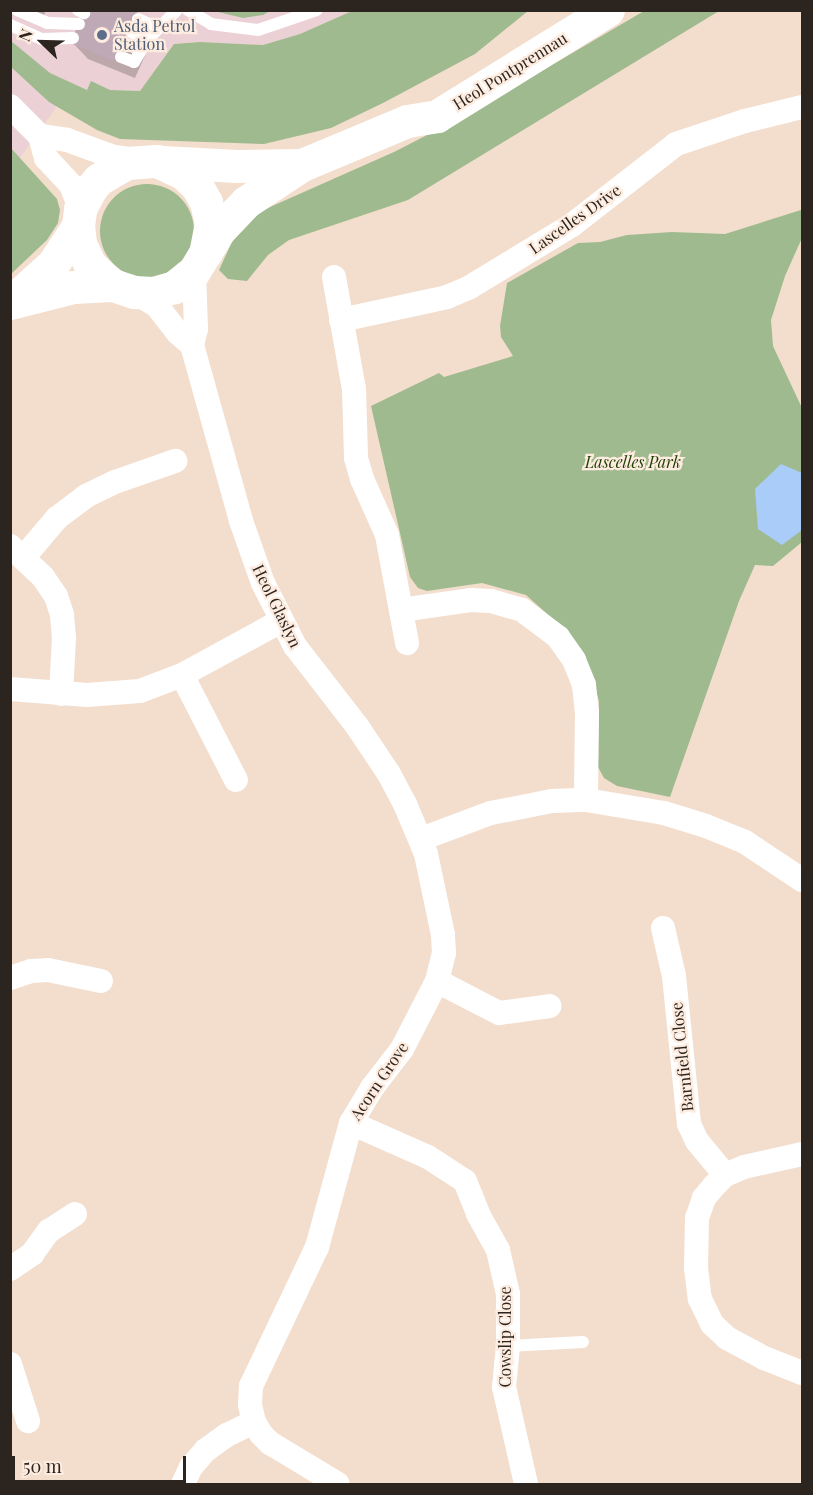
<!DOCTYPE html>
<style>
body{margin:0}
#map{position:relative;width:813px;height:1495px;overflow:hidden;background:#f3dece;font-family:"Playfair Display",serif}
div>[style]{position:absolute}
.commercial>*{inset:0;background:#ebd1d5}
.green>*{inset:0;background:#9fba8f}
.round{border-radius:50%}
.water>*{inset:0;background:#aaccf9}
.shadow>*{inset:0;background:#0003}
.building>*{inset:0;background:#bfa9b7}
.lane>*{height:12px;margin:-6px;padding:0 6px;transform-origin:6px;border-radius:6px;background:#fff}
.street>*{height:24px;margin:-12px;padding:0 12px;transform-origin:12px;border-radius:12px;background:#fff}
.secondary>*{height:33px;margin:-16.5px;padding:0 16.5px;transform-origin:16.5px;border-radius:16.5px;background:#fff}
.dots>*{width:16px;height:16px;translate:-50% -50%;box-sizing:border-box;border:3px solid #fdecdf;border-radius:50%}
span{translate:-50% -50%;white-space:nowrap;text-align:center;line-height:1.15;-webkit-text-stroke:4.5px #fdecdf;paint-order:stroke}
.service-label{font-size:16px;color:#4e5e75}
.left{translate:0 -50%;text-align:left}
.street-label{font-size:16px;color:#2c241e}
.park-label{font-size:16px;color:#1c3e00;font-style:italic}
.frame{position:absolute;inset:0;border:12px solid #2c241e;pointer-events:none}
.north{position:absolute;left:12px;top:12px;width:60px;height:60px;-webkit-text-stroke:4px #fdecdf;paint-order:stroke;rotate:293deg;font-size:16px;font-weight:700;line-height:24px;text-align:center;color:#2c241e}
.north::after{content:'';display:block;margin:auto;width:21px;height:27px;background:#2c241e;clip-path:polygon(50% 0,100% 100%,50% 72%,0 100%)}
.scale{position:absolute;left:12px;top:1456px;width:174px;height:27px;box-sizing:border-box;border:3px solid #2c241e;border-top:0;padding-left:8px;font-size:18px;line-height:21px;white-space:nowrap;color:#2c241e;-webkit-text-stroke:4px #fdecdf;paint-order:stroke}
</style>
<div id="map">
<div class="commercial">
<div style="clip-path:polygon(11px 11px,352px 11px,300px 34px,263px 45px,200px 42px,174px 44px,140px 91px,110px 90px,60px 102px,20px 158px,11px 148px)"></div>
</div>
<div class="green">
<div style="clip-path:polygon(214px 11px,270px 10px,270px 11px,263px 15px,243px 18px)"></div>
<div style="clip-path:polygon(352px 11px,528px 11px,475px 54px,383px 103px,331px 128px,264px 144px,120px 139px,97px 130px,49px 102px,11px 67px,11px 41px,50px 73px,87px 90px,91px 81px,110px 90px,140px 91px,174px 44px,200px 42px,263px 45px,300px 34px)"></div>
<div style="clip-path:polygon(644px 11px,719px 11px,408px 200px,289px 240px,268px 255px,247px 281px,228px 279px,219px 270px,232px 242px,261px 211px,394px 152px,470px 113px)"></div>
<div style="clip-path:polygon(11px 148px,57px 199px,60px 210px,58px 223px,47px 240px,11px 274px)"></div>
<div class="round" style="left:100px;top:184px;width:94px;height:94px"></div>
<div style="clip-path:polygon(801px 210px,802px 238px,785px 276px,771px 320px,773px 346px,802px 408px,802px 542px,773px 566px,755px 565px,739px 601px,670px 797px,617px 786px,604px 778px,598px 767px,599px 702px,592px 673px,581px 649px,563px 628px,526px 595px,482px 583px,427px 591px,418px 588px,410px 577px,371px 406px,439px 373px,444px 377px,513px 356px,501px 337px,500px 326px,507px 283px,578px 243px,600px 242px,627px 235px,672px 232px,725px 234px)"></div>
</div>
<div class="water">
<div style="clip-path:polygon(781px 464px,802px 473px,802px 530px,782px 545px,758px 529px,755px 489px)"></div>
</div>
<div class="shadow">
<div style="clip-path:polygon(24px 10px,46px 10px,43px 18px)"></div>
<div style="clip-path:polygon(129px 10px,156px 31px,135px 78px,88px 59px,72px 42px)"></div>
</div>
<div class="building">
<div style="clip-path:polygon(85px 10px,133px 10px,140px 14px,119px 63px,70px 43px)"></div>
</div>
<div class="lane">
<div style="left:17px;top:10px;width:33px;rotate:23deg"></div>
<div style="left:47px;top:23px;width:32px;rotate:2deg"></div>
<div style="left:78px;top:10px;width:7px;rotate:27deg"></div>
<div style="left:188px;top:10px;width:27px;rotate:31deg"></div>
<div style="left:211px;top:24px;width:47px;rotate:7.3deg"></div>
<div style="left:258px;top:30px;width:62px;rotate:-18.7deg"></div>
<div style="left:138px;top:19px;width:22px;rotate:24deg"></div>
<div style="left:10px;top:25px;width:35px;rotate:24deg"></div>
<div style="left:42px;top:39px;width:31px;rotate:-2deg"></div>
<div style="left:132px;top:33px;width:17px;rotate:21deg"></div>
<div style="left:127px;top:44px;width:13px;rotate:23deg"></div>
<div style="left:121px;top:57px;width:14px;rotate:21deg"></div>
<div style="left:134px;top:62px;width:27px;rotate:-59deg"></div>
<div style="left:148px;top:39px;width:41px;rotate:-45deg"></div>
<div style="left:508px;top:1346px;width:75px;rotate:-3.1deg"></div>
</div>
<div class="street">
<div style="left:10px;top:106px;width:42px;rotate:45deg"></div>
<div style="left:40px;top:136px;width:23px;rotate:75deg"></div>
<div style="left:46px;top:158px;width:37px;rotate:47deg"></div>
<div style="left:71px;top:185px;width:26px;rotate:69deg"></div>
<div style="left:40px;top:136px;width:27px;rotate:8deg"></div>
<div style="left:67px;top:140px;width:50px;rotate:19.9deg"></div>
<div style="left:114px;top:157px;width:25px;rotate:7deg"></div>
<div style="left:194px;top:271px;width:58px;rotate:88deg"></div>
<div style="left:196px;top:329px;width:16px;rotate:104deg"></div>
<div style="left:192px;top:345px;width:183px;rotate:74.4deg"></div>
<div style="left:241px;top:521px;width:66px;rotate:70.5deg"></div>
<div style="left:263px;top:583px;width:71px;rotate:63.1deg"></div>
<div style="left:295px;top:646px;width:101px;rotate:52.2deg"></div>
<div style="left:357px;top:726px;width:58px;rotate:56.3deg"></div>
<div style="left:389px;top:774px;width:34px;rotate:62deg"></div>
<div style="left:405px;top:804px;width:54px;rotate:67.2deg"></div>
<div style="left:426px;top:854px;width:83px;rotate:78.1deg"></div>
<div style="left:443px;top:935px;width:18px;rotate:87deg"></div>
<div style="left:444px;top:953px;width:29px;rotate:104deg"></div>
<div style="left:437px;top:981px;width:76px;rotate:117.2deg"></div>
<div style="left:402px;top:1049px;width:49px;rotate:127.6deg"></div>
<div style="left:372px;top:1088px;width:41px;rotate:121deg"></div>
<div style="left:351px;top:1123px;width:129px;rotate:105.3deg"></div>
<div style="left:317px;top:1247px;width:154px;rotate:115.4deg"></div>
<div style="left:251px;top:1386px;width:19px;rotate:93deg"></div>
<div style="left:250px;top:1405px;width:17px;rotate:77deg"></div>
<div style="left:254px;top:1422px;width:14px;rotate:60deg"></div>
<div style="left:261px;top:1434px;width:13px;rotate:45deg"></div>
<div style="left:270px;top:1443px;width:79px;rotate:31.1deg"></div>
<div style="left:334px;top:277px;width:114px;rotate:79.9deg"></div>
<div style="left:354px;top:389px;width:69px;rotate:88.3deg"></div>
<div style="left:356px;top:458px;width:22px;rotate:74deg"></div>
<div style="left:362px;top:479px;width:61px;rotate:65.9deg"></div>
<div style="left:387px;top:535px;width:110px;rotate:79.5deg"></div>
<div style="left:134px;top:292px;width:27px;rotate:31deg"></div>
<div style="left:157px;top:306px;width:34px;rotate:52deg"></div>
<div style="left:178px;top:333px;width:18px;rotate:41deg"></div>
<div style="left:341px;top:320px;width:108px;rotate:-12.2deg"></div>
<div style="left:447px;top:297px;width:25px;rotate:-23deg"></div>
<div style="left:470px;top:287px;width:119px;rotate:-31.3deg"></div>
<div style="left:572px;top:225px;width:132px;rotate:-37.9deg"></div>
<div style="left:676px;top:144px;width:73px;rotate:-18.4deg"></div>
<div style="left:745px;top:121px;width:59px;rotate:-13.8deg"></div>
<div style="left:10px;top:546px;width:45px;rotate:43.2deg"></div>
<div style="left:43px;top:577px;width:23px;rotate:56deg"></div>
<div style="left:56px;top:596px;width:20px;rotate:72deg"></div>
<div style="left:62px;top:615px;width:22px;rotate:85deg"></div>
<div style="left:64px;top:637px;width:57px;rotate:93deg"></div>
<div style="left:24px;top:557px;width:51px;rotate:-49.8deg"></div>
<div style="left:57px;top:518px;width:36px;rotate:-37deg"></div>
<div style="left:86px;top:496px;width:32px;rotate:-26deg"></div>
<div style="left:115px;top:482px;width:64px;rotate:-19.3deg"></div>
<div style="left:401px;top:610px;width:70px;rotate:-8.2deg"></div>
<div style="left:470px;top:600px;width:21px;rotate:3deg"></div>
<div style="left:491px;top:601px;width:32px;rotate:16deg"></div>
<div style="left:522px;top:610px;width:45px;rotate:36.9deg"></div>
<div style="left:558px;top:637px;width:28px;rotate:55deg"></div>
<div style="left:574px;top:660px;width:27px;rotate:68deg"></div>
<div style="left:584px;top:685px;width:27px;rotate:84deg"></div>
<div style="left:587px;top:712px;width:88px;rotate:90.7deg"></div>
<div style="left:182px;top:675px;width:118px;rotate:62.8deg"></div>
<div style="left:10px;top:689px;width:77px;rotate:4.5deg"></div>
<div style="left:87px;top:695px;width:53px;rotate:-4.3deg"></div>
<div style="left:140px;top:691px;width:45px;rotate:-20.9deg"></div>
<div style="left:182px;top:675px;width:113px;rotate:-28.6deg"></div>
<div style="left:421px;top:839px;width:75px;rotate:-20.4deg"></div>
<div style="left:491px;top:813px;width:62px;rotate:-11.1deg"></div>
<div style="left:552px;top:801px;width:34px;rotate:-2deg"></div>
<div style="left:586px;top:800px;width:79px;rotate:9.5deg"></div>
<div style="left:664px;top:813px;width:44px;rotate:17.2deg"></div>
<div style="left:706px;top:826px;width:42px;rotate:22.3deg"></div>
<div style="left:745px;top:842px;width:69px;rotate:33.7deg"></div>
<div style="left:663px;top:928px;width:49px;rotate:77.1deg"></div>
<div style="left:674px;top:976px;width:149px;rotate:84.2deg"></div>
<div style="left:689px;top:1124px;width:19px;rotate:65deg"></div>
<div style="left:697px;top:1141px;width:44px;rotate:50.5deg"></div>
<div style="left:10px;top:978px;width:22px;rotate:-18deg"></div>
<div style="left:31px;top:971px;width:17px;rotate:-3deg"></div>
<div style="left:48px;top:970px;width:54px;rotate:11.7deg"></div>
<div style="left:437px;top:981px;width:70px;rotate:27.3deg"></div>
<div style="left:499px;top:1013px;width:51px;rotate:-7.8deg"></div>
<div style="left:351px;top:1123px;width:84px;rotate:23.8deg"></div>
<div style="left:428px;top:1157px;width:44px;rotate:33deg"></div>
<div style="left:465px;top:1181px;width:35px;rotate:68deg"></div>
<div style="left:478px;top:1214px;width:41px;rotate:60.9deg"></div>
<div style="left:498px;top:1250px;width:45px;rotate:77.2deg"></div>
<div style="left:508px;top:1294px;width:52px;rotate:90deg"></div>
<div style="left:508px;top:1346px;width:41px;rotate:95.6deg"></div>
<div style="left:504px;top:1387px;width:99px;rotate:77.2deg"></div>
<div style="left:802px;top:1154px;width:59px;rotate:167.4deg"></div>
<div style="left:744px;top:1167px;width:21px;rotate:157deg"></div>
<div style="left:725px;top:1175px;width:16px;rotate:135deg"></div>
<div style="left:714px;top:1186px;width:16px;rotate:130deg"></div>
<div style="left:704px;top:1198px;width:21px;rotate:109deg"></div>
<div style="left:697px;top:1218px;width:50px;rotate:91.1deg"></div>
<div style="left:696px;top:1268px;width:31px;rotate:83deg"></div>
<div style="left:700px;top:1299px;width:28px;rotate:64deg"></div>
<div style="left:712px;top:1324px;width:21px;rotate:43deg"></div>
<div style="left:727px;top:1338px;width:42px;rotate:28.4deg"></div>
<div style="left:764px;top:1358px;width:41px;rotate:21.5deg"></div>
<div style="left:10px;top:1269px;width:27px;rotate:-34deg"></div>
<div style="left:32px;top:1254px;width:29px;rotate:-54deg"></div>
<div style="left:49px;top:1231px;width:31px;rotate:-33deg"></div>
<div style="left:10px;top:1364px;width:60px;rotate:72.5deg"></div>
<div style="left:183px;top:1484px;width:19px;rotate:-65deg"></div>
<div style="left:191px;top:1467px;width:23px;rotate:-49deg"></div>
<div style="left:206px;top:1450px;width:26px;rotate:-36deg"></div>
<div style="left:227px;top:1435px;width:30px;rotate:-26deg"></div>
</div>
<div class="secondary">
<div style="left:162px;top:162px;width:75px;rotate:3.1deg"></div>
<div style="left:237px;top:166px;width:65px;rotate:-0.9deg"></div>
<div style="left:206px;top:252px;width:27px;rotate:-59deg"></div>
<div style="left:220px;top:229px;width:37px;rotate:-46deg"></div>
<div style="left:246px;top:202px;width:67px;rotate:-33.5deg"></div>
<div style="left:302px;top:165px;width:114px;rotate:-22.7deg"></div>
<div style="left:407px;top:121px;width:30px;rotate:-9deg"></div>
<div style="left:437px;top:116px;width:201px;rotate:-31.8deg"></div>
<div style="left:14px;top:302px;width:61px;rotate:-14.3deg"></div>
<div style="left:73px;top:287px;width:39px;rotate:-3deg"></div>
<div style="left:10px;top:303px;width:58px;rotate:-42.2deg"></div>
<div style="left:53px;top:264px;width:45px;rotate:-56.7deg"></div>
<div style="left:78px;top:226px;width:17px;rotate:-83deg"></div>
<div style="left:80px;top:209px;width:24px;rotate:-62deg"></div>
<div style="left:91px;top:188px;width:12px;rotate:-48deg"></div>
<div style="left:99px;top:179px;width:32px;rotate:-30deg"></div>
<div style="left:127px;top:163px;width:30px;rotate:-4deg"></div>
<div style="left:157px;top:161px;width:29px;rotate:25deg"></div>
<div style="left:183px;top:173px;width:19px;rotate:43deg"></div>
<div style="left:197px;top:186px;width:18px;rotate:61deg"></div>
<div style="left:206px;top:202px;width:22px;rotate:77deg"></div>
<div style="left:211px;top:223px;width:31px;rotate:101deg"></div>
<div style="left:205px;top:253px;width:21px;rotate:121deg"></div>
<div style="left:194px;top:271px;width:26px;rotate:141deg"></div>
<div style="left:174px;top:287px;width:22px;rotate:164deg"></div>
<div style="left:153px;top:293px;width:19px;rotate:-177deg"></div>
<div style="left:134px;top:292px;width:23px;rotate:-162deg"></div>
<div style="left:112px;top:285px;width:30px;rotate:-138deg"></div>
<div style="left:90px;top:265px;width:23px;rotate:-115deg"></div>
<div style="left:80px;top:244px;width:18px;rotate:-96deg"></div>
</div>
<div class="dots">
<div style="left:102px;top:35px;background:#5c6f8a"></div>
</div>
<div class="service-label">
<span class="left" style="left:114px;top:35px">Asda Petrol<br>Station</span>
</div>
<div class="street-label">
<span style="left:510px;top:71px;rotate:-32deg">Heol Pontprennau</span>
<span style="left:575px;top:219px;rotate:-35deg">Lascelles Drive</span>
<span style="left:277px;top:606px;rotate:64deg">Heol Glaslyn</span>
<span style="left:682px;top:1057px;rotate:-96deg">Barnfield Close</span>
<span style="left:379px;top:1081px;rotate:-56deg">Acorn Grove</span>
<span style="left:505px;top:1337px;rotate:-90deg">Cowslip Close</span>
</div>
<div class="park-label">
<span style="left:633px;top:462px">Lascelles Park</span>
</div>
<div class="frame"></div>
<div class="north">N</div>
<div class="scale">50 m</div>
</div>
